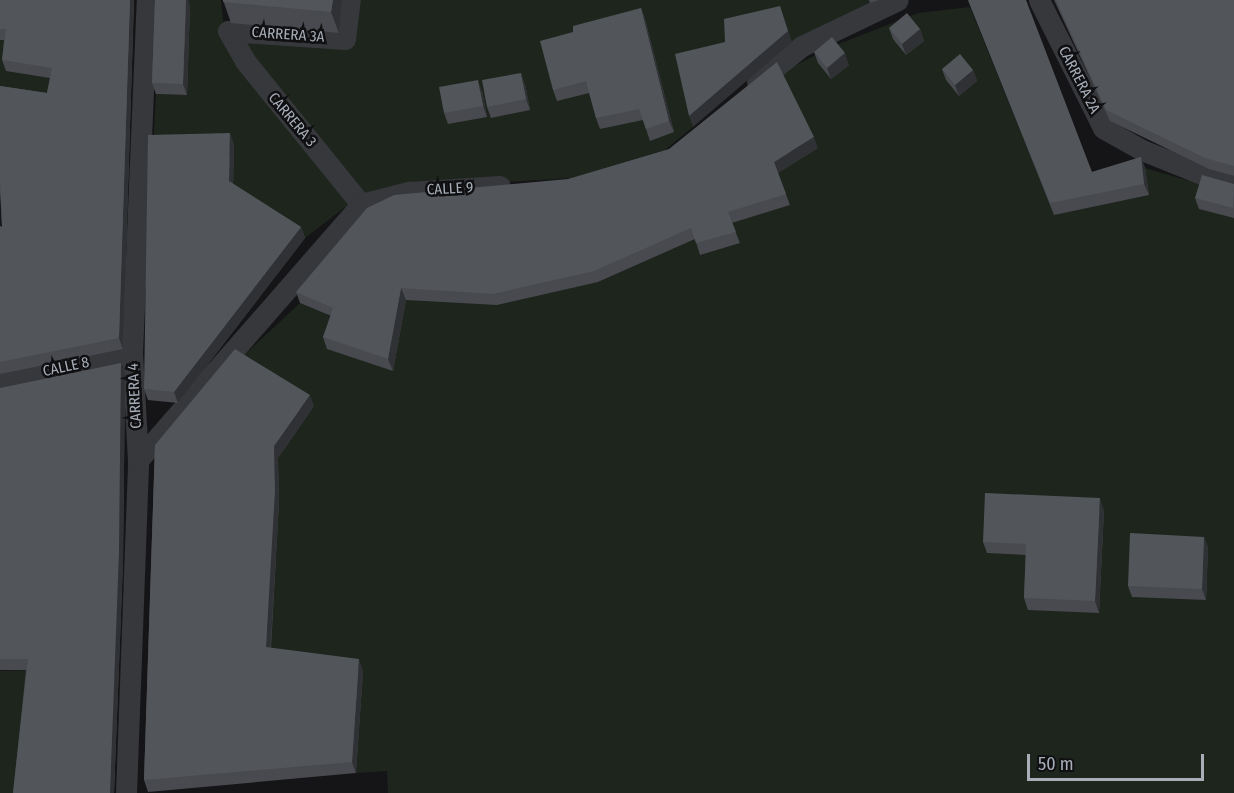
<!DOCTYPE html>
<style>
body{margin:0}
#map{position:relative;width:1234px;height:793px;overflow:hidden;background:#151517;font-family:"Fira Sans Condensed",sans-serif}
div>[style]{position:absolute}
.green>*{inset:0;background:#1d251d}
.street>*{height:21px;margin:-10.5px;padding:0 10.5px;transform-origin:10.5px;border-radius:10.5px;background:#36383c}
.wall>*{inset:0;background:#484a4f}
.shaded-wall>*{inset:0;background:#2f3134}
.building>*{inset:0;background:#52555a}
span{translate:-50% -50%;white-space:nowrap;text-align:center;line-height:1.15;-webkit-text-stroke:5px #101012;paint-order:stroke}
.street-label{font-size:15px;color:#a7aeb8}
.scale{position:absolute;left:1027px;top:754px;width:177px;height:27px;box-sizing:border-box;border:3px solid #a7aeb8;border-top:0;padding-left:8px;font-size:18px;line-height:21px;white-space:nowrap;color:#a7aeb8;-webkit-text-stroke:4px #101012;paint-order:stroke}
</style>
<div id="map">
<div class="green">
<div style="clip-path:polygon(159px 0,221px 0,225px 37px,352px 202px,305px 238px,153px 146px,156px 94px,186px 95px)"></div>
<div style="clip-path:polygon(355px 0,869px 0,870px 3px,792px 42px,729px 53px,693px 127px,665px 150px,572px 178px,395px 189px,363px 198px,238px 36px)"></div>
<div style="clip-path:polygon(970px 7px,1054px 214px,1148px 195px,1145px 168px,1234px 194px,1234px 793px,388px 793px,387px 771px,356px 773px,270px 658px,278px 457px,239px 360px,300px 303px,337px 319px,392px 370px,406px 300px,598px 282px,695px 239px,700px 254px,739px 243px,732px 223px,790px 205px,778px 173px,818px 148px,781px 73px,831px 47px,918px 13px)"></div>
<div style="clip-path:polygon(0 40px,10px 40px,56px 79px,51px 104px,0 126px)"></div>
<div style="clip-path:polygon(32px 670px,18px 793px,0 793px,0 671px)"></div>
</div>
<div class="street">
<div style="left:1039px;top:0;width:143px;rotate:63.4deg"></div>
<div style="left:1103px;top:128px;width:45px;rotate:29.4deg"></div>
<div style="left:1142px;top:150px;width:99px;rotate:21.9deg"></div>
<div style="left:228px;top:31px;width:34px;rotate:60deg"></div>
<div style="left:245px;top:61px;width:184px;rotate:51deg"></div>
<div style="left:228px;top:31px;width:117px;rotate:3.9deg"></div>
<div style="left:345px;top:39px;width:39px;rotate:-83deg"></div>
<div style="left:757px;top:82px;width:58px;rotate:-38.7deg"></div>
<div style="left:802px;top:46px;width:106px;rotate:-25.6deg"></div>
<div style="left:0;top:381px;width:135px;rotate:-12deg"></div>
<div style="left:138px;top:460px;width:340px;rotate:-48.9deg"></div>
<div style="left:361px;top:204px;width:49px;rotate:-14.3deg"></div>
<div style="left:408px;top:192px;width:92px;rotate:-3.7deg"></div>
<div style="left:126px;top:793px;width:333px;rotate:-87.9deg"></div>
<div style="left:138px;top:460px;width:107px;rotate:-93.2deg"></div>
<div style="left:132px;top:353px;width:353px;rotate:-87.6deg"></div>
</div>
<div class="wall">
<div style="clip-path:polygon(0 0,134px 0,123px 349px,0 374px,0 226px,2px 227px,0 191px,0 86px,47px 93px,50px 78px,6px 71px,2px 60px,4px 40px,0 40px)"></div>
<div style="clip-path:polygon(155px 0,188px 0,190px 6px,187px 95px,156px 94px,152px 83px)"></div>
<div style="clip-path:polygon(223px 0,342px 0,339px 33px,231px 23px)"></div>
<div style="clip-path:polygon(869px 0,879px 0,870px 3px)"></div>
<div style="clip-path:polygon(968px 0,1092px 172px,1141px 157px,1145px 168px,1149px 195px,1054px 215px)"></div>
<div style="clip-path:polygon(1054px 0,1234px 0,1234px 176px,1209px 169px,1110px 121px)"></div>
<div style="clip-path:polygon(641px 8px,645px 19px,674px 132px,650px 141px,643px 120px,600px 129px,596px 118px,589px 93px,557px 101px,553px 90px,573px 32px)"></div>
<div style="clip-path:polygon(889px 28px,920px 29px,924px 41px,906px 55px,893px 39px)"></div>
<div style="clip-path:polygon(814px 52px,849px 65px,831px 79px,818px 63px)"></div>
<div style="clip-path:polygon(942px 69px,973px 70px,977px 81px,959px 96px,946px 80px)"></div>
<div style="clip-path:polygon(525px 84px,530px 110px,491px 118px,487px 107px)"></div>
<div style="clip-path:polygon(482px 91px,487px 117px,448px 124px,444px 113px)"></div>
<div style="clip-path:polygon(234px 144px,233px 184px,301px 227px,305px 238px,178px 403px,148px 400px,144px 389px)"></div>
<div style="clip-path:polygon(818px 148px,778px 173px,790px 205px,732px 223px,740px 243px,700px 255px,695px 239px,598px 282px,497px 305px,406px 300px,393px 371px,327px 349px,323px 337px,331px 316px,300px 303px,296px 292px,568px 179px)"></div>
<div style="clip-path:polygon(1234px 184px,1234px 218px,1199px 209px,1195px 198px)"></div>
<div style="clip-path:polygon(125px 374px,123px 563px,114px 793px,13px 793px,26px 670px,0 670px,0 388px)"></div>
<div style="clip-path:polygon(314px 406px,278px 458px,279px 502px,271px 648px,363px 671px,356px 773px,148px 792px,144px 780px,155px 445px)"></div>
<div style="clip-path:polygon(1104px 510px,1099px 613px,1028px 610px,1024px 598px,1026px 555px,987px 553px,983px 542px)"></div>
<div style="clip-path:polygon(1204px 537px,1208px 548px,1206px 600px,1132px 597px,1128px 586px)"></div>
</div>
<div class="shaded-wall">
<div style="clip-path:polygon(130px 0,134px 0,123px 349px,119px 338px)"></div>
<div style="clip-path:polygon(186px 0,188px 0,190px 6px,187px 95px,183px 84px)"></div>
<div style="clip-path:polygon(333px 0,342px 0,339px 33px,331px 12px)"></div>
<div style="clip-path:polygon(780px 6px,792px 42px,693px 127px,689px 116px)"></div>
<div style="clip-path:polygon(641px 8px,645px 19px,674px 132px,669px 121px)"></div>
<div style="clip-path:polygon(920px 29px,924px 41px,906px 55px,902px 44px)"></div>
<div style="clip-path:polygon(845px 53px,849px 65px,831px 79px,827px 68px)"></div>
<div style="clip-path:polygon(973px 70px,977px 81px,959px 96px,955px 85px)"></div>
<div style="clip-path:polygon(521px 73px,525px 84px,530px 110px,526px 99px)"></div>
<div style="clip-path:polygon(478px 80px,482px 91px,487px 117px,483px 106px)"></div>
<div style="clip-path:polygon(230px 133px,234px 144px,233px 193px,229px 181px)"></div>
<div style="clip-path:polygon(814px 137px,818px 148px,778px 173px,774px 162px)"></div>
<div style="clip-path:polygon(1141px 157px,1145px 168px,1149px 195px,1144px 184px)"></div>
<div style="clip-path:polygon(301px 227px,305px 238px,178px 403px,174px 392px)"></div>
<div style="clip-path:polygon(401px 288px,406px 300px,393px 371px,388px 359px)"></div>
<div style="clip-path:polygon(121px 363px,125px 374px,123px 563px,114px 793px,110px 793px)"></div>
<div style="clip-path:polygon(310px 395px,314px 406px,278px 458px,279px 502px,270px 658px,266px 647px,274px 446px)"></div>
<div style="clip-path:polygon(1100px 498px,1104px 510px,1099px 613px,1095px 601px)"></div>
<div style="clip-path:polygon(1204px 537px,1208px 548px,1206px 600px,1202px 589px)"></div>
<div style="clip-path:polygon(359px 659px,363px 671px,356px 773px,352px 762px)"></div>
</div>
<div class="building">
<div style="clip-path:polygon(0 0,130px 0,119px 338px,0 362px,0 226px,2px 227px,0 180px,0 86px,47px 93px,52px 68px,2px 60px,6px 29px,0 29px)"></div>
<div style="clip-path:polygon(155px 0,186px 0,183px 84px,152px 83px)"></div>
<div style="clip-path:polygon(223px 0,333px 0,331px 12px,223px 2px)"></div>
<div style="clip-path:polygon(968px 0,1026px 0,1092px 172px,1141px 157px,1144px 184px,1050px 203px)"></div>
<div style="clip-path:polygon(1056px 0,1234px 0,1234px 166px,1205px 158px,1106px 110px)"></div>
<div style="clip-path:polygon(780px 6px,788px 31px,689px 116px,675px 54px,725px 42px,724px 19px)"></div>
<div style="clip-path:polygon(641px 8px,669px 121px,646px 129px,639px 109px,596px 118px,586px 81px,553px 90px,540px 41px,573px 32px,573px 26px)"></div>
<div style="clip-path:polygon(907px 13px,920px 29px,902px 44px,889px 28px)"></div>
<div style="clip-path:polygon(832px 37px,845px 53px,827px 68px,814px 52px)"></div>
<div style="clip-path:polygon(960px 54px,973px 70px,955px 85px,942px 69px)"></div>
<div style="clip-path:polygon(777px 62px,814px 137px,774px 162px,786px 194px,728px 212px,736px 232px,696px 243px,691px 228px,594px 271px,493px 294px,401px 288px,388px 359px,323px 337px,333px 308px,296px 292px,367px 208px,394px 195px,568px 179px,669px 149px)"></div>
<div style="clip-path:polygon(521px 73px,526px 99px,487px 107px,482px 80px)"></div>
<div style="clip-path:polygon(478px 80px,483px 106px,444px 113px,439px 87px)"></div>
<div style="clip-path:polygon(230px 133px,229px 181px,301px 227px,174px 392px,144px 389px,148px 135px)"></div>
<div style="clip-path:polygon(1202px 175px,1234px 184px,1233px 208px,1195px 198px)"></div>
<div style="clip-path:polygon(235px 349px,310px 395px,274px 446px,275px 491px,266px 647px,359px 659px,352px 762px,144px 780px,155px 445px)"></div>
<div style="clip-path:polygon(121px 363px,119px 552px,110px 793px,13px 793px,28px 659px,0 659px,0 388px)"></div>
<div style="clip-path:polygon(985px 493px,1100px 498px,1095px 601px,1024px 598px,1026px 544px,983px 542px)"></div>
<div style="clip-path:polygon(1130px 533px,1204px 537px,1202px 589px,1128px 586px)"></div>
</div>
<div class="street-label">
<span style="left:288px;top:35px;rotate:4deg">CARRERA 3A</span>
<span style="left:1079px;top:80px;rotate:63deg">CARRERA 2A</span>
<span style="left:292px;top:120px;rotate:50deg">CARRERA 3</span>
<span style="left:450px;top:189px;rotate:-3deg">CALLE 9</span>
<span style="left:66px;top:367px;rotate:-12deg">CALLE 8</span>
<span style="left:135px;top:396px;rotate:-93deg">CARRERA 4</span>
</div>
<div class="scale">50 m</div>
</div>
